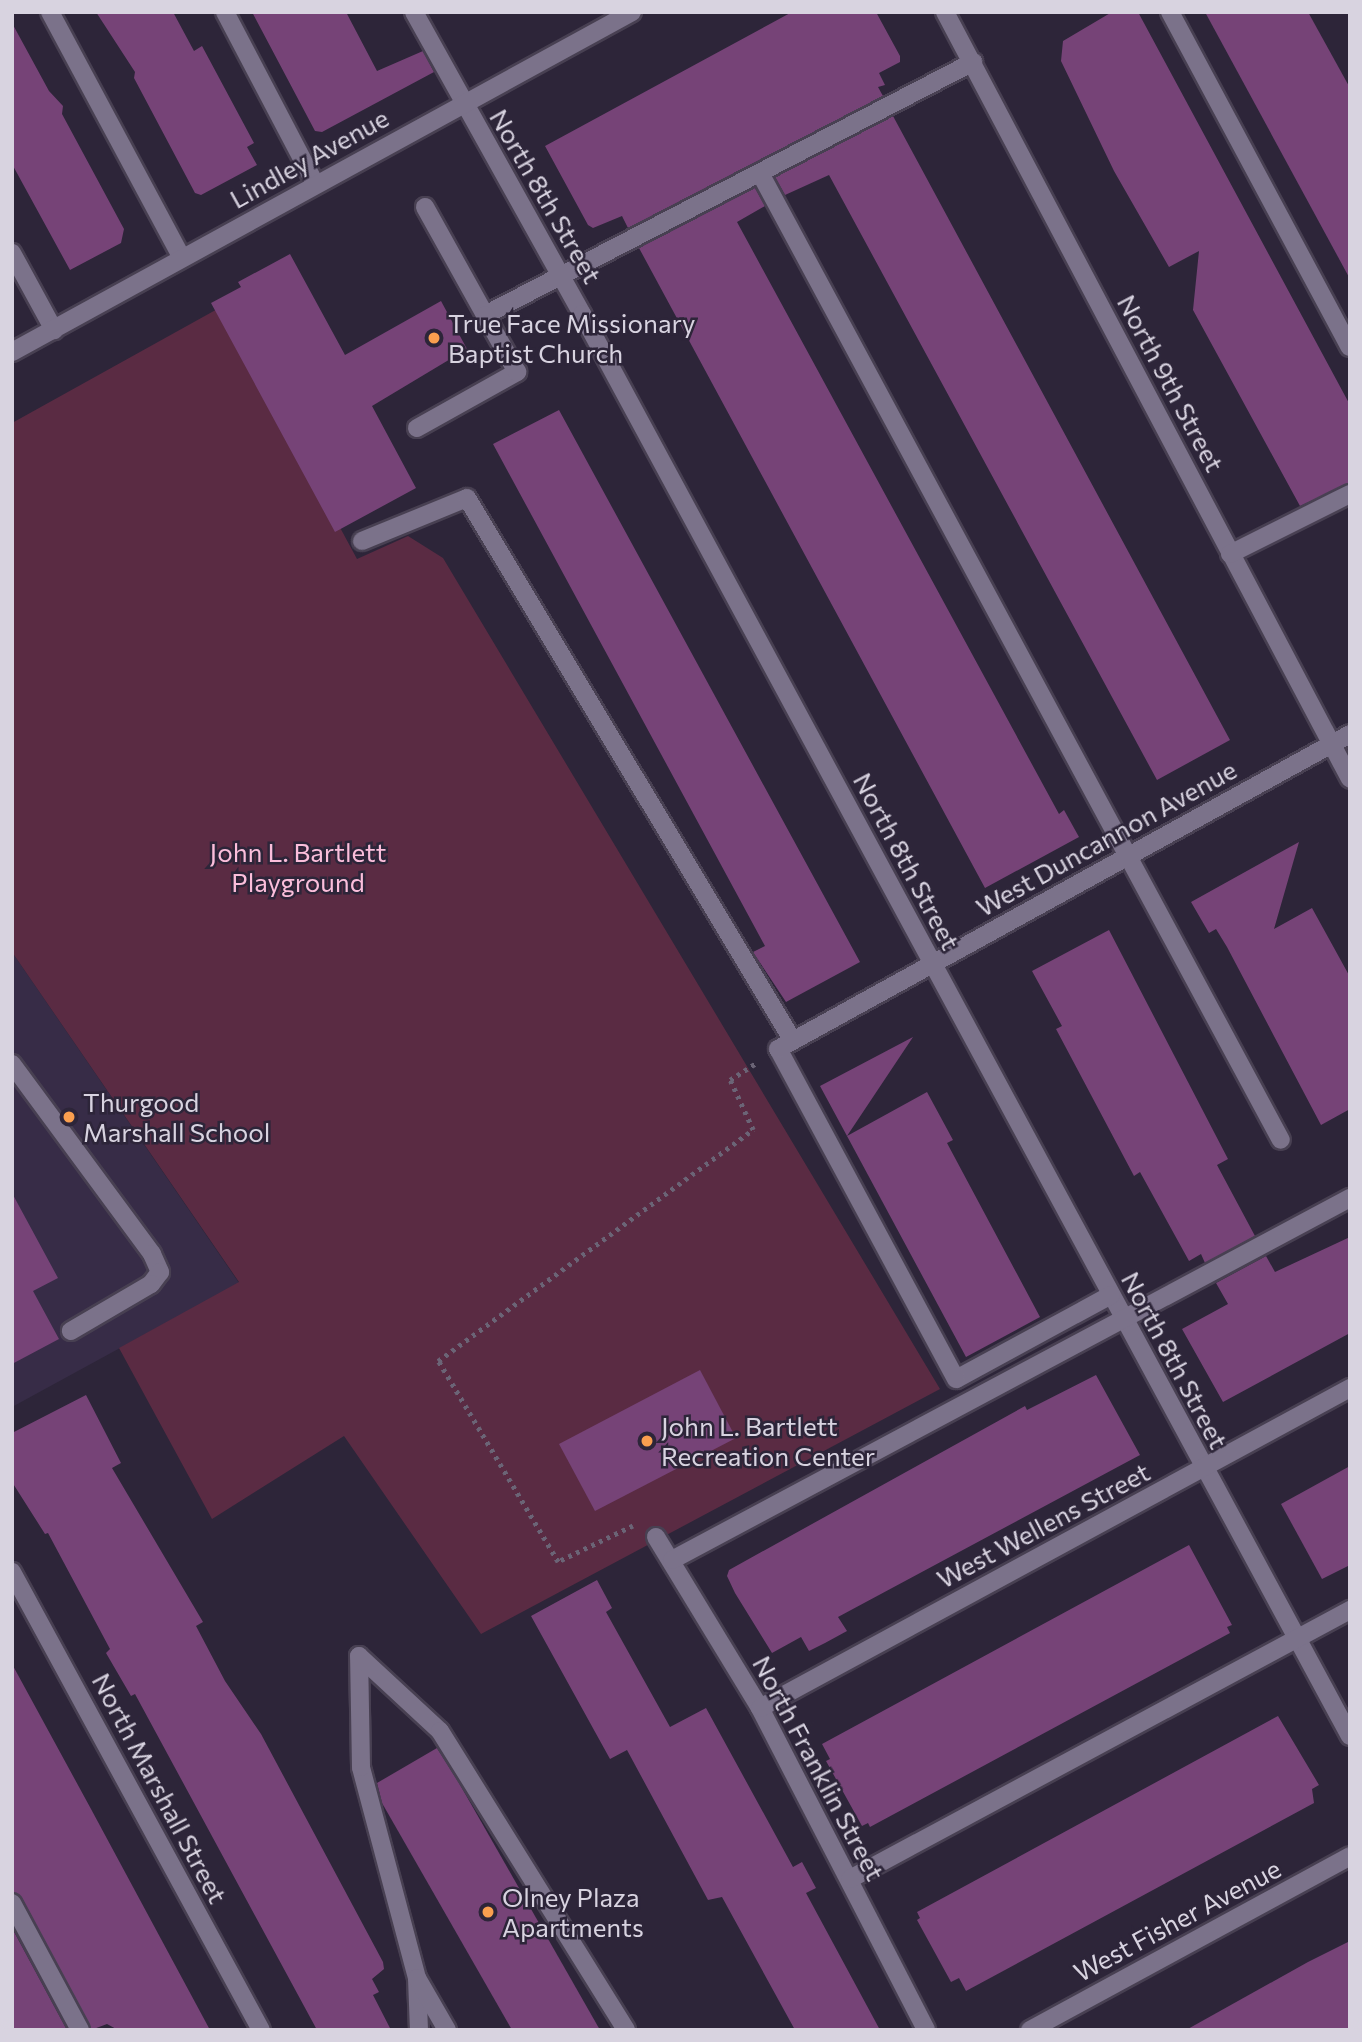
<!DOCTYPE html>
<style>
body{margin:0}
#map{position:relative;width:1362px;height:2042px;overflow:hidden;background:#2d2539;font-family:Commissioner,sans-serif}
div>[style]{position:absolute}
.built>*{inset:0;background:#372c47}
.green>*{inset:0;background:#5a2b43}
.building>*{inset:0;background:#764377}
.path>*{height:4.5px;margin-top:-2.25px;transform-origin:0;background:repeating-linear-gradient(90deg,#6b6476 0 3.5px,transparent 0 8.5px)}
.roads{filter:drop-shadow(2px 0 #484052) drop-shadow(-2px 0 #484052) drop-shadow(0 2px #484052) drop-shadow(0 -2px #484052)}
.minor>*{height:18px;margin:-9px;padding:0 9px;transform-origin:9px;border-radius:9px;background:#7b728a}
.dots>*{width:19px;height:19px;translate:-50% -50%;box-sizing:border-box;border:4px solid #2d2539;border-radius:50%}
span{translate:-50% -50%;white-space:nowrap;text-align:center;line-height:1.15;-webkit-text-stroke:5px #2d2539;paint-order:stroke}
.street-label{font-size:26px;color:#d8d3e0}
.poi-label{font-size:26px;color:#d8d3e0}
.left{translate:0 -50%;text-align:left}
.park-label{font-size:26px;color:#fbbedb}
.frame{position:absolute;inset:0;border:14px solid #d8d3e0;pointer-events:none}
</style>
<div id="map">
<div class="built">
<div style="clip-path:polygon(12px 952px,239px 1283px,12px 1407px)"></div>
</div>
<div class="green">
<div style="clip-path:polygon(221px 307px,357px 559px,408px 536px,443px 558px,940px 1389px,481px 1634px,344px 1436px,212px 1519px,119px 1348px,239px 1282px,12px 952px,12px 423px)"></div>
</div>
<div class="building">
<div style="clip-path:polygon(96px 12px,173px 12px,194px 51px,202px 46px,254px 143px,247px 147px,257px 165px,201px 195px,195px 193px,134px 78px,135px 72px)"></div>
<div style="clip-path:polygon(252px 12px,346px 12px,377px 71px,423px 51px,434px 72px,322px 132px,315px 131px)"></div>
<div style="clip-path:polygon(792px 12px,876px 12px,900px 56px,900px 62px,879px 73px,885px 85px,878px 87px,883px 96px,628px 228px,622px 216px,593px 228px,588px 225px,545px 146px)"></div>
<div style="clip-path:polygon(1112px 12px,1138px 12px,1350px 405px,1350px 483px,1300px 506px,1193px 310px,1199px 251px,1169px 267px,1114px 171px,1061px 61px,1063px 41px)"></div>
<div style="clip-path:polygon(1205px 12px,1308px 12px,1350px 88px,1350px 279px)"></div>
<div style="clip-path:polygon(12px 23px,49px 91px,63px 106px,62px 114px,124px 229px,121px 243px,70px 270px,12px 164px)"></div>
<div style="clip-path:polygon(893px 116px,1230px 740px,1157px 780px,829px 175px,785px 195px,775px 177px)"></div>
<div style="clip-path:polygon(755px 188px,765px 206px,737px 222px,1059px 814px,1064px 810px,1079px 837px,985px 888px,639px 248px)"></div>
<div style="clip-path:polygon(290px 254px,345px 355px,441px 301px,467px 349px,372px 406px,416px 488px,335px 532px,211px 303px,241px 287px,238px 282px)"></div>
<div style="clip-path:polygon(559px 410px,860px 962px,786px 1002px,753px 952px,765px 946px,493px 444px)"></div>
<div style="clip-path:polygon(1299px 842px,1274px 929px,1312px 908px,1350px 977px,1350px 1109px,1321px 1125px,1227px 947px,1216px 929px,1209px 933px,1191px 902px)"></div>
<div style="clip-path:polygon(1109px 930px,1228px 1159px,1217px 1165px,1255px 1236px,1205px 1263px,1201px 1254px,1189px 1261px,1140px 1172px,1134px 1176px,1056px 1029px,1062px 1026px,1032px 971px)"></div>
<div style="clip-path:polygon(913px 1037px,847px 1136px,927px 1092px,953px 1140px,947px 1143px,1040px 1317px,966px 1357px,847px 1136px,820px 1086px)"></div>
<div style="clip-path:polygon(12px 1193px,58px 1278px,33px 1291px,59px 1339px,12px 1364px)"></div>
<div style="clip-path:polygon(1350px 1237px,1350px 1333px,1223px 1402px,1182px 1329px,1228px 1304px,1216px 1283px,1266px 1256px,1275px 1272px)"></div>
<div style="clip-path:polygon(700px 1370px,736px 1438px,595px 1511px,559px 1444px)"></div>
<div style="clip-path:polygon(1096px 1375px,1140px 1455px,838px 1617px,847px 1631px,825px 1643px,809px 1651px,801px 1637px,772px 1653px,735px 1593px,727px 1576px,729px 1570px,1025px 1406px,1027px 1410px)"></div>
<div style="clip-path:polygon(86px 1395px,121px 1463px,112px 1468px,203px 1622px,196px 1626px,225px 1681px,261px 1734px,383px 1962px,384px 1969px,372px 1979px,379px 1992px,373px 1995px,391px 2030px,317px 2030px,135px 1694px,131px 1696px,106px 1653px,110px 1649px,48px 1533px,45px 1534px,12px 1482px,12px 1433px)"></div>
<div style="clip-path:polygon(1350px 1466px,1350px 1565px,1322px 1579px,1281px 1504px)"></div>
<div style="clip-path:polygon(1189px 1545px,1232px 1625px,1227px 1627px,1230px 1633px,870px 1827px,868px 1823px,862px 1826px,826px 1761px,830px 1759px,822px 1744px)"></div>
<div style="clip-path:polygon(597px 1580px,612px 1608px,606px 1612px,670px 1727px,706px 1708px,793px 1867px,802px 1862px,816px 1888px,806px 1893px,880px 2030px,795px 2030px,722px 1897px,708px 1900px,627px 1750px,610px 1759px,531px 1616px)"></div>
<div style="clip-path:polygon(12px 1664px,91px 1809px,210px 2030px,118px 2030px,107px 2024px,91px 2030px,22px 1898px,12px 1892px)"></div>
<div style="clip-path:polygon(1278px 1716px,1319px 1785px,1312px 1789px,1314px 1803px,966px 1991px,959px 1978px,951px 1982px,917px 1920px,920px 1918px,917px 1912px)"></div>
<div style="clip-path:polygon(437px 1748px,459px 1783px,600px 2030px,512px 2030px,382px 1803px,377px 1783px)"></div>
<div style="clip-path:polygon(12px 1928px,67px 2030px,12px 2030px)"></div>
<div style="clip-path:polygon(1350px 1941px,1350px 2030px,1186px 2030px,1308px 1962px)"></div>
</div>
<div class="path">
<div style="left:633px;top:1526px;width:83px;rotate:154.4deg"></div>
<div style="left:558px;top:1562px;width:234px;rotate:-120.8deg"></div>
<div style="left:438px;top:1361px;width:391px;rotate:-36.3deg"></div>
<div style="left:753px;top:1130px;width:55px;rotate:-114.7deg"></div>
<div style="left:730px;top:1080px;width:30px;rotate:-33deg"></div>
</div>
<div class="roads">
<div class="minor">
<div style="left:50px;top:12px;width:279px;rotate:61.8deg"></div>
<div style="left:225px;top:12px;width:195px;rotate:62.3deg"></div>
<div style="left:414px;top:12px;width:346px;rotate:60.9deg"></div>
<div style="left:582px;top:314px;width:1616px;rotate:61.63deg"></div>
<div style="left:945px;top:12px;width:867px;rotate:62.16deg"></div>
<div style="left:1170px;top:12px;width:380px;rotate:61.8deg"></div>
<div style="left:760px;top:173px;width:1098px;rotate:61.69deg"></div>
<div style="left:425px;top:207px;width:124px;rotate:60.9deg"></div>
<div style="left:485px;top:315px;width:550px;rotate:-27.4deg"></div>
<div style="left:12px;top:253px;width:88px;rotate:61.4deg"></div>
<div style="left:12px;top:352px;width:707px;rotate:-28.74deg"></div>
<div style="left:417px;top:428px;width:115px;rotate:-29.2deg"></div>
<div style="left:517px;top:372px;width:65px;rotate:-119.3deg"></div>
<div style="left:362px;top:541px;width:113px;rotate:-22.3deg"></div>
<div style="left:467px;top:498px;width:633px;rotate:59.02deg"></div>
<div style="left:1230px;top:554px;width:134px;rotate:-26.6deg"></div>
<div style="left:12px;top:1064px;width:236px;rotate:53.6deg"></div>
<div style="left:152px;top:1254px;width:20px;rotate:66deg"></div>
<div style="left:160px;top:1272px;width:15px;rotate:127deg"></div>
<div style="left:151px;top:1284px;width:93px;rotate:149.6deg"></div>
<div style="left:1111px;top:1295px;width:176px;rotate:151.5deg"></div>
<div style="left:956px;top:1379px;width:375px;rotate:-118.3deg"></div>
<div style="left:778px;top:1049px;width:653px;rotate:-28.84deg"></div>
<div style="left:656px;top:1537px;width:200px;rotate:58.7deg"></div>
<div style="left:760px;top:1708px;width:362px;rotate:62.7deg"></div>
<div style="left:672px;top:1560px;width:769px;rotate:-28.1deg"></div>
<div style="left:12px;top:1572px;width:521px;rotate:61.47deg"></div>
<div style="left:760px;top:1708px;width:671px;rotate:-28.47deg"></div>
<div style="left:850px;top:1879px;width:568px;rotate:-28.28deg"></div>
<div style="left:12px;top:1903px;width:144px;rotate:61.8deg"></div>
<div style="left:417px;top:1978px;width:218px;rotate:-104.9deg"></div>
<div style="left:361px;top:1767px;width:111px;rotate:-91deg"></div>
<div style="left:359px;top:1656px;width:110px;rotate:42.8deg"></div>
<div style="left:440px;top:1731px;width:352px;rotate:58.1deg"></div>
<div style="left:419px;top:2030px;width:52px;rotate:-92.2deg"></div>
<div style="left:417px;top:1978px;width:60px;rotate:60deg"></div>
<div style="left:1030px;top:2030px;width:364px;rotate:-28.5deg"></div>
</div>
</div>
<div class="dots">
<div style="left:434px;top:338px;background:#fa9f4f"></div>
<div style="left:69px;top:1117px;background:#fa9f4f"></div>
<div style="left:647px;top:1441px;background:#fa9f4f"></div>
<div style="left:488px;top:1912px;background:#fa9f4f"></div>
</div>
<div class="street-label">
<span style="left:309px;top:158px;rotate:-29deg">Lindley Avenue</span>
<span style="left:546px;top:196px;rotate:60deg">North 8th Street</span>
<span style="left:1171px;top:383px;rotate:62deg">North 9th Street</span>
<span style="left:1106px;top:838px;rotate:-29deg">West Duncannon Avenue</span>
<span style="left:907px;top:861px;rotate:62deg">North 8th Street</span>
<span style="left:1175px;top:1360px;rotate:62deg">North 8th Street</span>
<span style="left:1043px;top:1525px;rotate:-28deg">West Wellens Street</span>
<span style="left:819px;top:1768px;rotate:62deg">North Franklin Street</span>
<span style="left:160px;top:1788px;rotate:62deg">North Marshall Street</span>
<span style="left:1177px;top:1920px;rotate:-28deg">West Fisher Avenue</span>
</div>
<div class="poi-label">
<span class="left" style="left:448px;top:338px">True Face Missionary<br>Baptist Church</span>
<span class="left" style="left:83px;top:1117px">Thurgood<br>Marshall School</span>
<span class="left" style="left:661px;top:1441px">John L. Bartlett<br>Recreation Center</span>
<span class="left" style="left:502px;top:1912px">Olney Plaza<br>Apartments</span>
</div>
<div class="park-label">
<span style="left:298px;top:867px">John L. Bartlett<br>Playground</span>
</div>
<div class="frame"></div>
</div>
